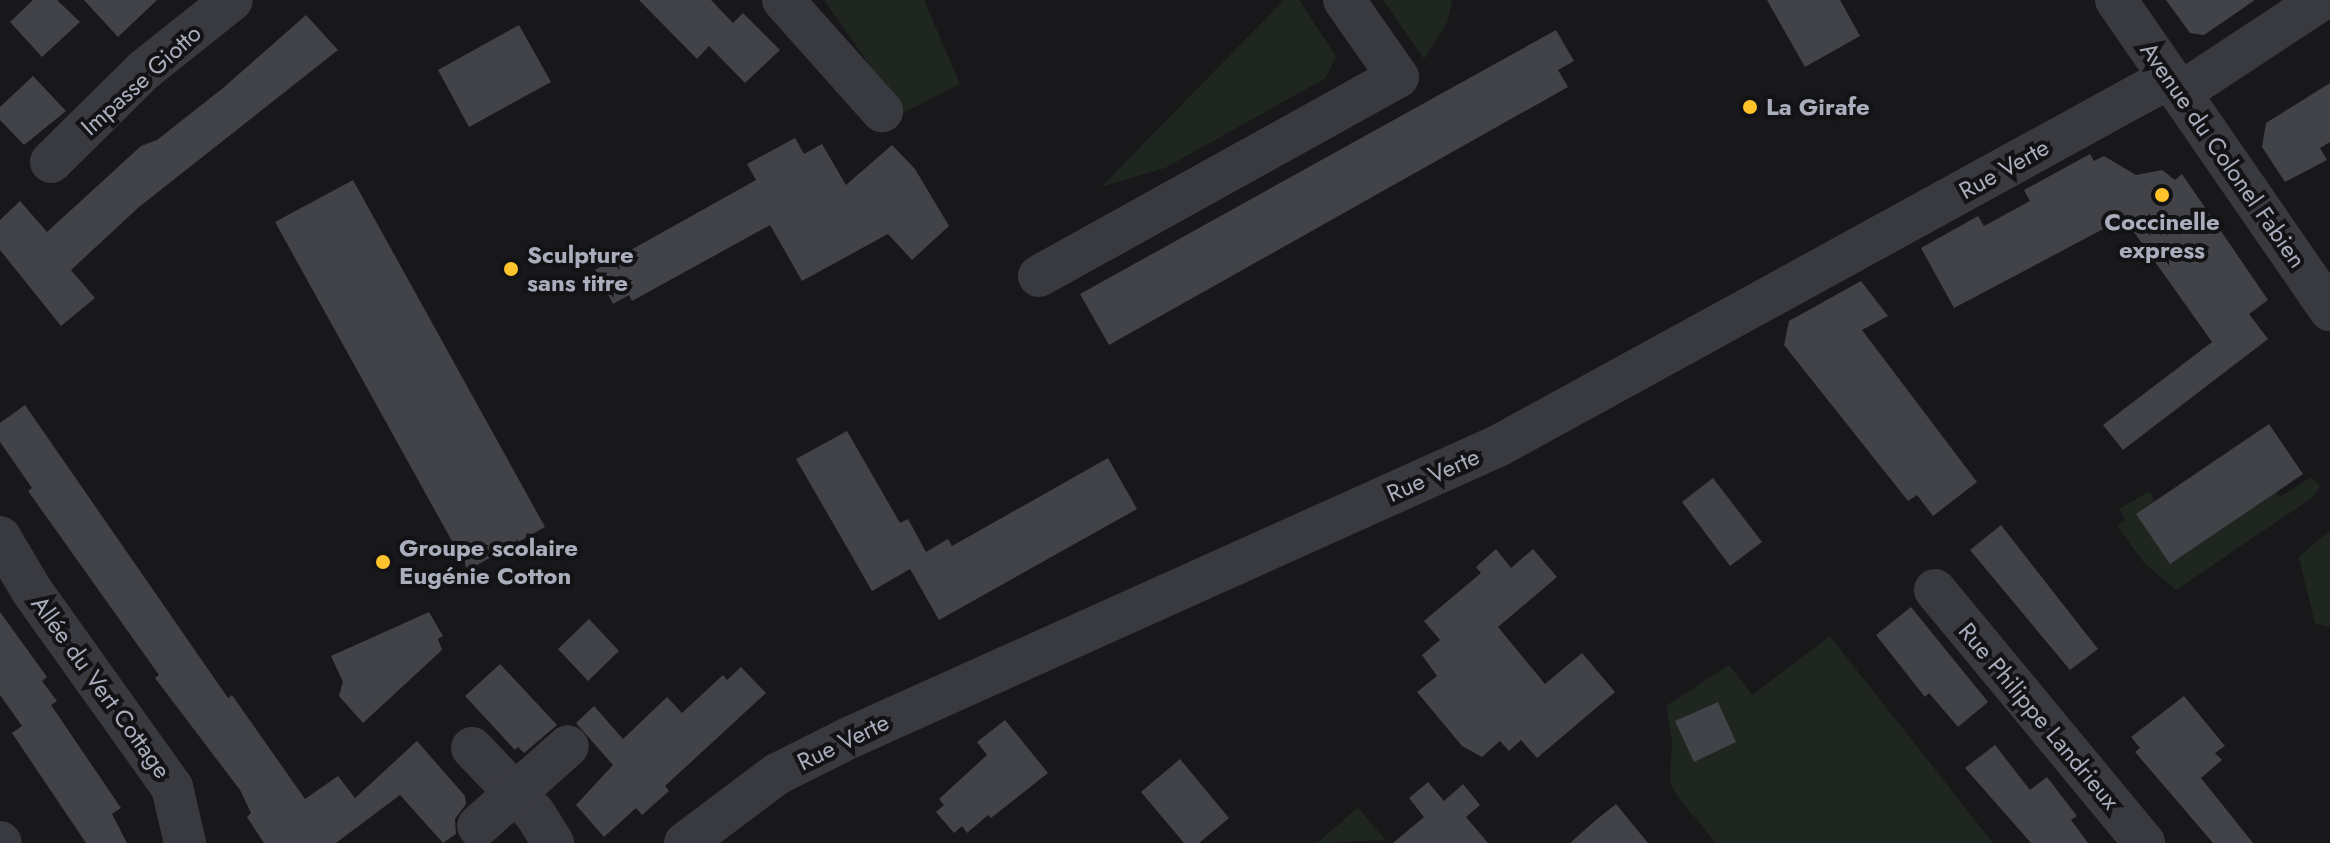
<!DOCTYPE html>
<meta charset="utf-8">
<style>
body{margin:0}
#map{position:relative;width:2330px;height:843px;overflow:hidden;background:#18181b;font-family:Jost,sans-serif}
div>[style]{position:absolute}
.green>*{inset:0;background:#1e261f}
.building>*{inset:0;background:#424348}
.minor>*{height:42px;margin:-21px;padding:0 21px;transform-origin:21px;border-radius:21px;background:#393a40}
.dots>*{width:22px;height:22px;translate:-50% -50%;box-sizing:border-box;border:4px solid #131316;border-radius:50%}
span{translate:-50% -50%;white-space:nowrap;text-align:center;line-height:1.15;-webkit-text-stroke:8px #131316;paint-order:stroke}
.street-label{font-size:24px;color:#aaaebc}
.poi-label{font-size:24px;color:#aaaebc;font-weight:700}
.left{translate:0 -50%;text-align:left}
</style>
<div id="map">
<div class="green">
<div style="clip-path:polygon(824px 0,924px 0,960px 84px,903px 113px)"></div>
<div style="clip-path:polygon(1284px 0,1299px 0,1336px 56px,1326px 78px,1165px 168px,1101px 187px)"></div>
<div style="clip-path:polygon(1383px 0,1452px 0,1448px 21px,1424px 59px)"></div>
<div style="clip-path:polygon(2311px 477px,2320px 486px,2313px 497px,2176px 590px,2145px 564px,2117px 526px,2125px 520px,2119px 509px,2150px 491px,2155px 502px,2276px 492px,2280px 497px)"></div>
<div style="clip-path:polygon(2330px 530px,2330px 627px,2315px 624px,2299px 557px)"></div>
<div style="clip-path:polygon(evenodd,1830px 636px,1993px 843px,1716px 843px,1677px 796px,1670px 782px,1672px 741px,1666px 706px,1729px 665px,1752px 695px,1830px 636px,1718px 702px,1736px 742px,1675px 721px,1718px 702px)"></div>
<div style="clip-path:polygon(1358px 807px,1385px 840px,1317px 843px,1337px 826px)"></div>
</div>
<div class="building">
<div style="clip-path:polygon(33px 0,57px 0,80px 22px,42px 57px,10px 22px)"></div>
<div style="clip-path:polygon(84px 0,157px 0,118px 37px)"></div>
<div style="clip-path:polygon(639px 0,711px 0,733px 23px,743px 13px,780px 50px,745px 83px,709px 46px,697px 59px)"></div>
<div style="clip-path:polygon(1767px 0,1840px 0,1860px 36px,1805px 67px)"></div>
<div style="clip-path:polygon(2166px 0,2255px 0,2204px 35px,2190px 33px)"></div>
<div style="clip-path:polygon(306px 15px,338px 50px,139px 207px,71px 270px,95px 298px,61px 326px,0 250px,0 220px,20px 201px,47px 232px,141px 146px,157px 140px,223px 88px)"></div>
<div style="clip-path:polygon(519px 25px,551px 82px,469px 127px,438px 70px)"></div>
<div style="clip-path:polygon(1556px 30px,1574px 61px,1558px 70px,1568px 87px,1109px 345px,1080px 294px)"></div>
<div style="clip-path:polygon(33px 76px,66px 111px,24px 145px,0 120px,0 107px)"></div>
<div style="clip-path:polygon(2330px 83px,2330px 142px,2320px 148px,2327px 160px,2285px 182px,2262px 147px,2266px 123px)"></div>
<div style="clip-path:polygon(795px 138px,804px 154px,822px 144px,846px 185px,892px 145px,915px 169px,949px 226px,912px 260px,888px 234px,802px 281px,770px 225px,632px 301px,629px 295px,613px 304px,595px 270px,756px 180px,747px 164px)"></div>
<div style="clip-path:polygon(2090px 154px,2094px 161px,2104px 156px,2136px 175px,2162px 170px,2175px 180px,2182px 174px,2268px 300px,2249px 314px,2268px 339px,2123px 450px,2103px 425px,2212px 342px,2124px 218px,1954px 308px,1921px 248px,1978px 216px,1984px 226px,2030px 201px,2024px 190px)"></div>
<div style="clip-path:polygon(353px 180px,545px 527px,468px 570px,275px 222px)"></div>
<div style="clip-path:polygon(1861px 281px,1888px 316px,1862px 330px,1977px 482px,1933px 516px,1917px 495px,1908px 501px,1784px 345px,1789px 321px)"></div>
<div style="clip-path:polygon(25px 405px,228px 698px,232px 695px,305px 799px,338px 776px,355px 798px,417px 741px,465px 796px,466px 804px,455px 819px,456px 834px,443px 843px,400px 795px,336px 843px,264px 843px,247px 817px,251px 813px,240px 790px,155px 678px,159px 675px,28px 491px,32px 488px,0 442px,0 423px)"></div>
<div style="clip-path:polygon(2269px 424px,2303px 474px,2170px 564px,2136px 514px)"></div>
<div style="clip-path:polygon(847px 431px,900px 523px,908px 519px,926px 552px,948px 539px,952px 546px,1108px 458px,1137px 509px,939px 620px,910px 569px,872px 591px,796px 459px)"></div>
<div style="clip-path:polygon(1713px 478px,1762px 542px,1730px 566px,1682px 502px)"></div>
<div style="clip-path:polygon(2001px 525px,2098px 649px,2070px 670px,1970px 550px)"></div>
<div style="clip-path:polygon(1496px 549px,1511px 568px,1533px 549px,1557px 577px,1498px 627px,1545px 684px,1582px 653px,1615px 692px,1537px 758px,1521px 740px,1509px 751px,1500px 741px,1482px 757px,1462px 746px,1417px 692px,1437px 676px,1422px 655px,1440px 640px,1424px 621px,1481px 573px,1476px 567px)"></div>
<div style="clip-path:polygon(1911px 607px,1988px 702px,1958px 727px,1929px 693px,1925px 697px,1876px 635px)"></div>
<div style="clip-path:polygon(0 612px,47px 677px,42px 681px,57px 701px,51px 705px,121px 808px,112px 814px,127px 843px,86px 843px,12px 733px,22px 726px,0 695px)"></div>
<div style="clip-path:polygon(429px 612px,443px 636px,438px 639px,442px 650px,363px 723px,339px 696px,343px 682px,331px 656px)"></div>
<div style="clip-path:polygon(589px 619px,619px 651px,588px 681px,558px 649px)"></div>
<div style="clip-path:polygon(500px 664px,557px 725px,524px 753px,518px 747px,515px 750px,465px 696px)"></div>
<div style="clip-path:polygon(741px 667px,766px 693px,665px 786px,669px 791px,642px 815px,636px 808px,604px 837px,576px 805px,613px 765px,576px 723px,594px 706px,623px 739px,667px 697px,682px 713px,723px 675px,727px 680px)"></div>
<div style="clip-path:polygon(2184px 696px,2225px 746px,2215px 753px,2222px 760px,2201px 778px,2253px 843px,2213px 843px,2135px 752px,2140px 748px,2131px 737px)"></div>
<div style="clip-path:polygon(1718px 702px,1736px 742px,1694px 762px,1675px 721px)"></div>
<div style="clip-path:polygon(1005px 720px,1048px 773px,991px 818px,988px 815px,967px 833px,962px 826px,954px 833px,936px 812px,944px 805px,939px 799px,987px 755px,977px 742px)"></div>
<div style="clip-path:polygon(1995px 745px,2030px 790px,2047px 777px,2077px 816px,2071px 820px,2088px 843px,2031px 843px,1965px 768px)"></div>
<div style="clip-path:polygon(1180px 759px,1229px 818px,1199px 843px,1184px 843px,1141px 792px)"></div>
<div style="clip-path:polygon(1428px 782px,1444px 801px,1463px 784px,1480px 805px,1466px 817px,1488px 843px,1393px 843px,1424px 817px,1409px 798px)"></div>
<div style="clip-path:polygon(1616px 804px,1648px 843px,1570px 843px,1596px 820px)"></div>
</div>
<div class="minor">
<div style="left:783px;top:0;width:149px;rotate:48.3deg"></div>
<div style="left:2116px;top:0;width:377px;rotate:55.4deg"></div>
<div style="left:2180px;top:93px;width:169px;rotate:-33.4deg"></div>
<div style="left:51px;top:162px;width:131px;rotate:-44.7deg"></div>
<div style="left:144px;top:70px;width:112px;rotate:-38.5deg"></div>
<div style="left:1039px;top:276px;width:410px;rotate:-29deg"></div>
<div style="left:1398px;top:77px;width:94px;rotate:-125deg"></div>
<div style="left:0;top:537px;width:63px;rotate:59.3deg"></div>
<div style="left:32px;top:591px;width:241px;rotate:54.5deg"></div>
<div style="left:172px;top:787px;width:57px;rotate:76.9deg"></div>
<div style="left:1935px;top:590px;width:328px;rotate:50.4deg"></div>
<div style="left:472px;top:748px;width:91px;rotate:46.3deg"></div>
<div style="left:535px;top:814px;width:34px;rotate:58deg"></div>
<div style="left:478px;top:826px;width:120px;rotate:-41.6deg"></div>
<div style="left:0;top:842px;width:1px;rotate:45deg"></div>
<div style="left:685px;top:843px;width:115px;rotate:-36.9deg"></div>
<div style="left:777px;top:774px;width:83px;rotate:-26.6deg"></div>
<div style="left:851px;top:737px;width:709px;rotate:-24.22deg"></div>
<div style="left:1498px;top:446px;width:765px;rotate:-28.74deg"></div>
</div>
<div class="dots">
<div style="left:1750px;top:107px;background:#ffc42c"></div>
<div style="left:2162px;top:195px;background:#ffc42c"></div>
<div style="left:511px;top:269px;background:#ffc42c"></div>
<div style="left:383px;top:562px;background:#ffc42c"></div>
</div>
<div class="street-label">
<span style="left:141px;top:80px;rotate:-42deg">Impasse Giotto</span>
<span style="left:2223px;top:155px;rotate:55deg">Avenue du Colonel Fabien</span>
<span style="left:2004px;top:169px;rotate:-29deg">Rue Verte</span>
<span style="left:1433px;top:475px;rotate:-24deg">Rue Verte</span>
<span style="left:101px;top:687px;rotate:54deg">Allée du Vert Cottage</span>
<span style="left:2039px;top:716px;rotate:50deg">Rue Philippe Landrieux</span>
<span style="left:843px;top:742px;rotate:-26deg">Rue Verte</span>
</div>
<div class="poi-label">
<span class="left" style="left:1766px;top:107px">La Girafe</span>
<span style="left:2162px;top:236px">Coccinelle<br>express</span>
<span class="left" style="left:527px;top:269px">Sculpture<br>sans titre</span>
<span class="left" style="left:399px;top:562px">Groupe scolaire<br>Eugénie Cotton</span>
</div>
</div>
